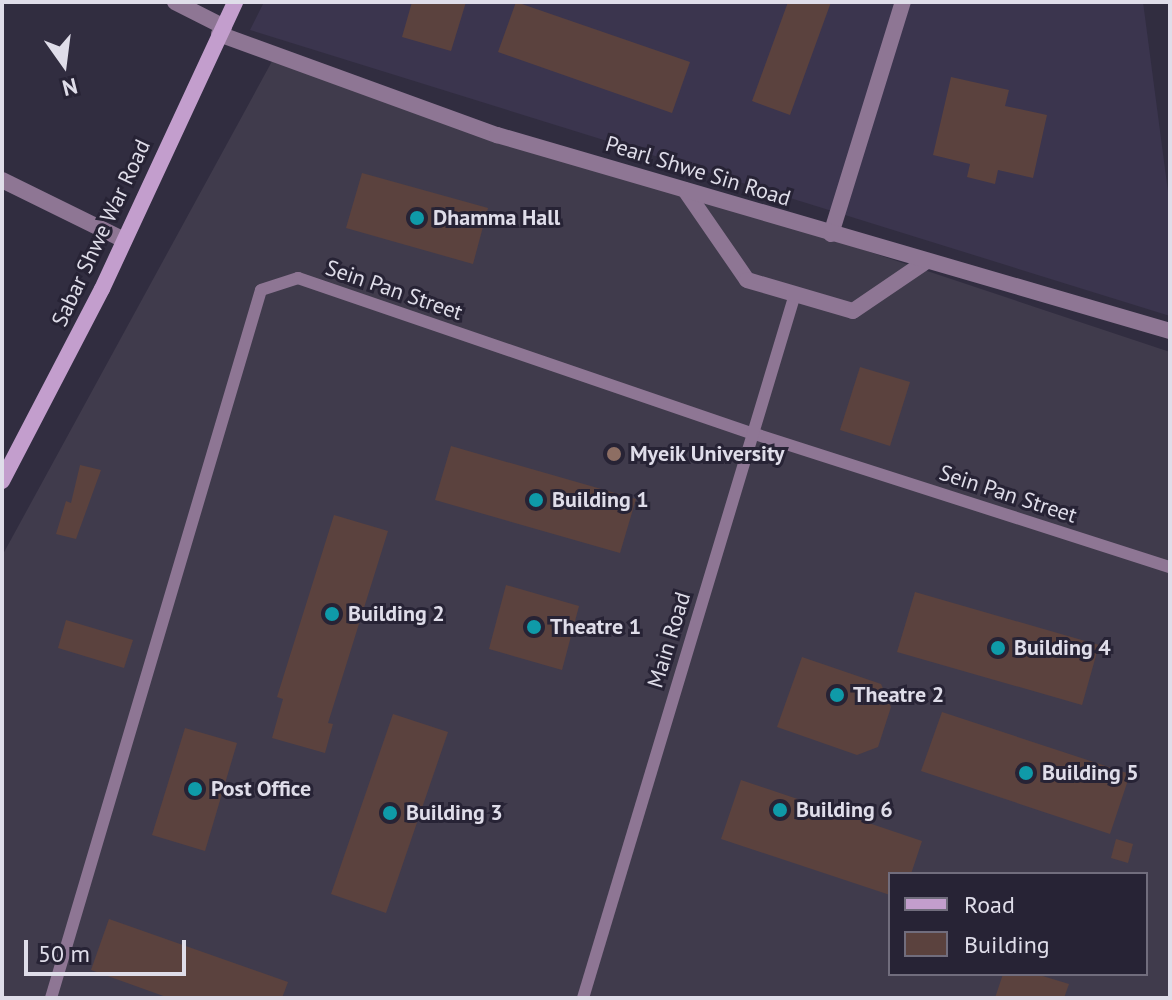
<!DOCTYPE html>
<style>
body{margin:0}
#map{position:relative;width:1172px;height:1000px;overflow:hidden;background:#312d40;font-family:"PT Sans",sans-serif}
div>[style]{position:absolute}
.built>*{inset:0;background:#3b354e}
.education>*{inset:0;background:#403b4c}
.building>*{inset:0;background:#5b423e}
.service>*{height:12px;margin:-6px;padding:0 6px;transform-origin:6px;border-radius:6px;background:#8e7694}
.minor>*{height:16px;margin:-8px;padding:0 8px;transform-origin:8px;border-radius:8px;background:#8e7694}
.tertiary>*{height:16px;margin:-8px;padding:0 8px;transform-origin:8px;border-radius:8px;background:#8e7694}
.secondary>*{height:16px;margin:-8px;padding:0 8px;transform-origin:8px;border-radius:8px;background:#c39ecd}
.dots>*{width:22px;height:22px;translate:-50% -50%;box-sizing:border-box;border:4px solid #272335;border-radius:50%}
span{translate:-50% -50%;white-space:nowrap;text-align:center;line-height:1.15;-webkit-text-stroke:6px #272335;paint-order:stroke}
.street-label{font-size:22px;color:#dfdde9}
.poi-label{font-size:22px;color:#dfdde9;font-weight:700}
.left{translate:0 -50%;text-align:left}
.frame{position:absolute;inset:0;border:4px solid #dfdde9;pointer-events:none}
.legend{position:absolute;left:888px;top:872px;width:260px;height:104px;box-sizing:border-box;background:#272335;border:2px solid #716d7d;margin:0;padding:10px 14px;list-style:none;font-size:24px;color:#dfdde9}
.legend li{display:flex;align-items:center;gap:16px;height:40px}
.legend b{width:40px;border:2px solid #716d7d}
.north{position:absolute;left:24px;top:24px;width:80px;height:80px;-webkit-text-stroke:6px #272335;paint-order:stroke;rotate:166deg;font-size:22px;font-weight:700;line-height:32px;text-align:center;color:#dfdde9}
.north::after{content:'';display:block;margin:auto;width:28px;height:36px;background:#dfdde9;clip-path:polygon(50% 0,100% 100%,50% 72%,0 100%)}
.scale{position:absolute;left:24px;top:940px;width:162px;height:36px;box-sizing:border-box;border:4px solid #dfdde9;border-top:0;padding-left:10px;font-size:24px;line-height:28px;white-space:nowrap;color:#dfdde9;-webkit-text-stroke:6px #272335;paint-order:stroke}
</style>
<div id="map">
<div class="built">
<div style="clip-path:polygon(264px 2px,1143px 2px,1170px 207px,1170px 316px,250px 30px)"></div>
</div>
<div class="education">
<div style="clip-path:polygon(evenodd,276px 54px,1170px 352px,1170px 998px,2px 998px,2px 556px,276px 54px,890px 874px,1146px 874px,1146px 974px,890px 974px,890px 874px)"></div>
</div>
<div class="building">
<div style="clip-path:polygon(412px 2px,466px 2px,451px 51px,402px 37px)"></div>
<div style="clip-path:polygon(516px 2px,690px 62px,672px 113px,498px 52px)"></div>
<div style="clip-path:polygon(788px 2px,831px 2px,790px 115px,752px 101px)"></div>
<div style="clip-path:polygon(951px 77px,1009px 90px,1005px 106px,1047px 115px,1033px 178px,998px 170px,995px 184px,967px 177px,970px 164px,933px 155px)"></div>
<div style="clip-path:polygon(362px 173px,488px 208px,473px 264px,346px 228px)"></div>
<div style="clip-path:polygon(860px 367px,910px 382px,890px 446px,840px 430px)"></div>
<div style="clip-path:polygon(451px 446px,636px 499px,620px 553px,435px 500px)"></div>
<div style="clip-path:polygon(80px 465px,101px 470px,76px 539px,56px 534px,66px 501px,71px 503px)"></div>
<div style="clip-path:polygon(334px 515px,388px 531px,328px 723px,333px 724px,325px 753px,272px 738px,283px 699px,277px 697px)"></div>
<div style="clip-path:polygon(506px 585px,579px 606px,562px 670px,489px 649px)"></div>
<div style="clip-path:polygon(915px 592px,1099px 645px,1082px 705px,897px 652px)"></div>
<div style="clip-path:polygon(66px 620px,133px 640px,124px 668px,58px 648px)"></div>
<div style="clip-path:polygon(802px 657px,881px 684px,891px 707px,878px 747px,857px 755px,777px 727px)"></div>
<div style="clip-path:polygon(942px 712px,1130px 774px,1110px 834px,921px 771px)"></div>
<div style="clip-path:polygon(393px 714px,448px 732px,386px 913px,331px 894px)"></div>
<div style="clip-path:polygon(185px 728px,237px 743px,205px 851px,152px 835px)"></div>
<div style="clip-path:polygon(741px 780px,922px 841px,911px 874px,890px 874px,890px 895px,721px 839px)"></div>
<div style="clip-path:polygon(1116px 839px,1133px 844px,1128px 863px,1111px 858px)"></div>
<div style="clip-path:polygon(109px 919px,288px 982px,282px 998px,169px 998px,91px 970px)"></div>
<div style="clip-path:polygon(1003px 974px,1036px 974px,1069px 984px,1064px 998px,995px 998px)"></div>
</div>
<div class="service">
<div style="left:51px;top:998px;width:738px;rotate:-73.48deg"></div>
<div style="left:261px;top:290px;width:39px;rotate:-18deg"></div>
<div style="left:298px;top:278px;width:480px;rotate:18.9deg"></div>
<div style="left:752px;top:433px;width:439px;rotate:17.8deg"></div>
<div style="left:583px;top:998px;width:735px;rotate:-73.24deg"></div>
</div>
<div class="minor">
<div style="left:175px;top:2px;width:55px;rotate:27deg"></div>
<div style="left:2px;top:180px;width:136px;rotate:26.2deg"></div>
<div style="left:685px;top:190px;width:109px;rotate:55.4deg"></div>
<div style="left:747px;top:280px;width:110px;rotate:16.3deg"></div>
<div style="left:853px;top:311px;width:87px;rotate:-34.2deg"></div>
<div style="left:831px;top:234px;width:243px;rotate:-72.8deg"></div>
</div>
<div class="tertiary">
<div style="left:219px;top:34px;width:296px;rotate:20deg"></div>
<div style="left:497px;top:135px;width:701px;rotate:16.24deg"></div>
</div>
<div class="secondary">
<div style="left:2px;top:481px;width:216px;rotate:-62.5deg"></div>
<div style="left:102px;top:289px;width:316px;rotate:-65.1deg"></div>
</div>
<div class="dots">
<div style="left:417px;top:218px;background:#0f9aa8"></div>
<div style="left:614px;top:454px;background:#8d6e63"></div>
<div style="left:536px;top:500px;background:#0f9aa8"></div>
<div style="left:332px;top:614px;background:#0f9aa8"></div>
<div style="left:534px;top:627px;background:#0f9aa8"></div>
<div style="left:998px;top:648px;background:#0f9aa8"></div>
<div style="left:837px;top:695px;background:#0f9aa8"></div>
<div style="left:1026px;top:773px;background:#0f9aa8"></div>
<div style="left:195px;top:789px;background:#0f9aa8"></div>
<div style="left:780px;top:810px;background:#0f9aa8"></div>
<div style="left:390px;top:813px;background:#0f9aa8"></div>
</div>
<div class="street-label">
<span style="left:698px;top:171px;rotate:17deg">Pearl Shwe Sin Road</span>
<span style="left:101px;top:233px;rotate:-65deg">Sabar Shwe War Road</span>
<span style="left:394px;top:290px;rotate:19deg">Sein Pan Street</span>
<span style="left:1008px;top:494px;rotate:18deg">Sein Pan Street</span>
<span style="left:669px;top:640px;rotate:-73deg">Main Road</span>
</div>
<div class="poi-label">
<span class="left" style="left:433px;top:218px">Dhamma Hall</span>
<span class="left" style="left:630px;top:454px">Myeik University</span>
<span class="left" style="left:552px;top:500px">Building 1</span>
<span class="left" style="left:348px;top:614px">Building 2</span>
<span class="left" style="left:550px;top:627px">Theatre 1</span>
<span class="left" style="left:1014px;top:648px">Building 4</span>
<span class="left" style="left:853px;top:695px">Theatre 2</span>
<span class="left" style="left:1042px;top:773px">Building 5</span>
<span class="left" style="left:211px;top:789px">Post Office</span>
<span class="left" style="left:796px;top:810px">Building 6</span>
<span class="left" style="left:406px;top:813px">Building 3</span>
</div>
<div class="frame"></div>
<ul class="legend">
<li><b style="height:10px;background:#c39ecd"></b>Road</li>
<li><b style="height:22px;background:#5b423e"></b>Building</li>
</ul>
<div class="north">N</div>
<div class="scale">50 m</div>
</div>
